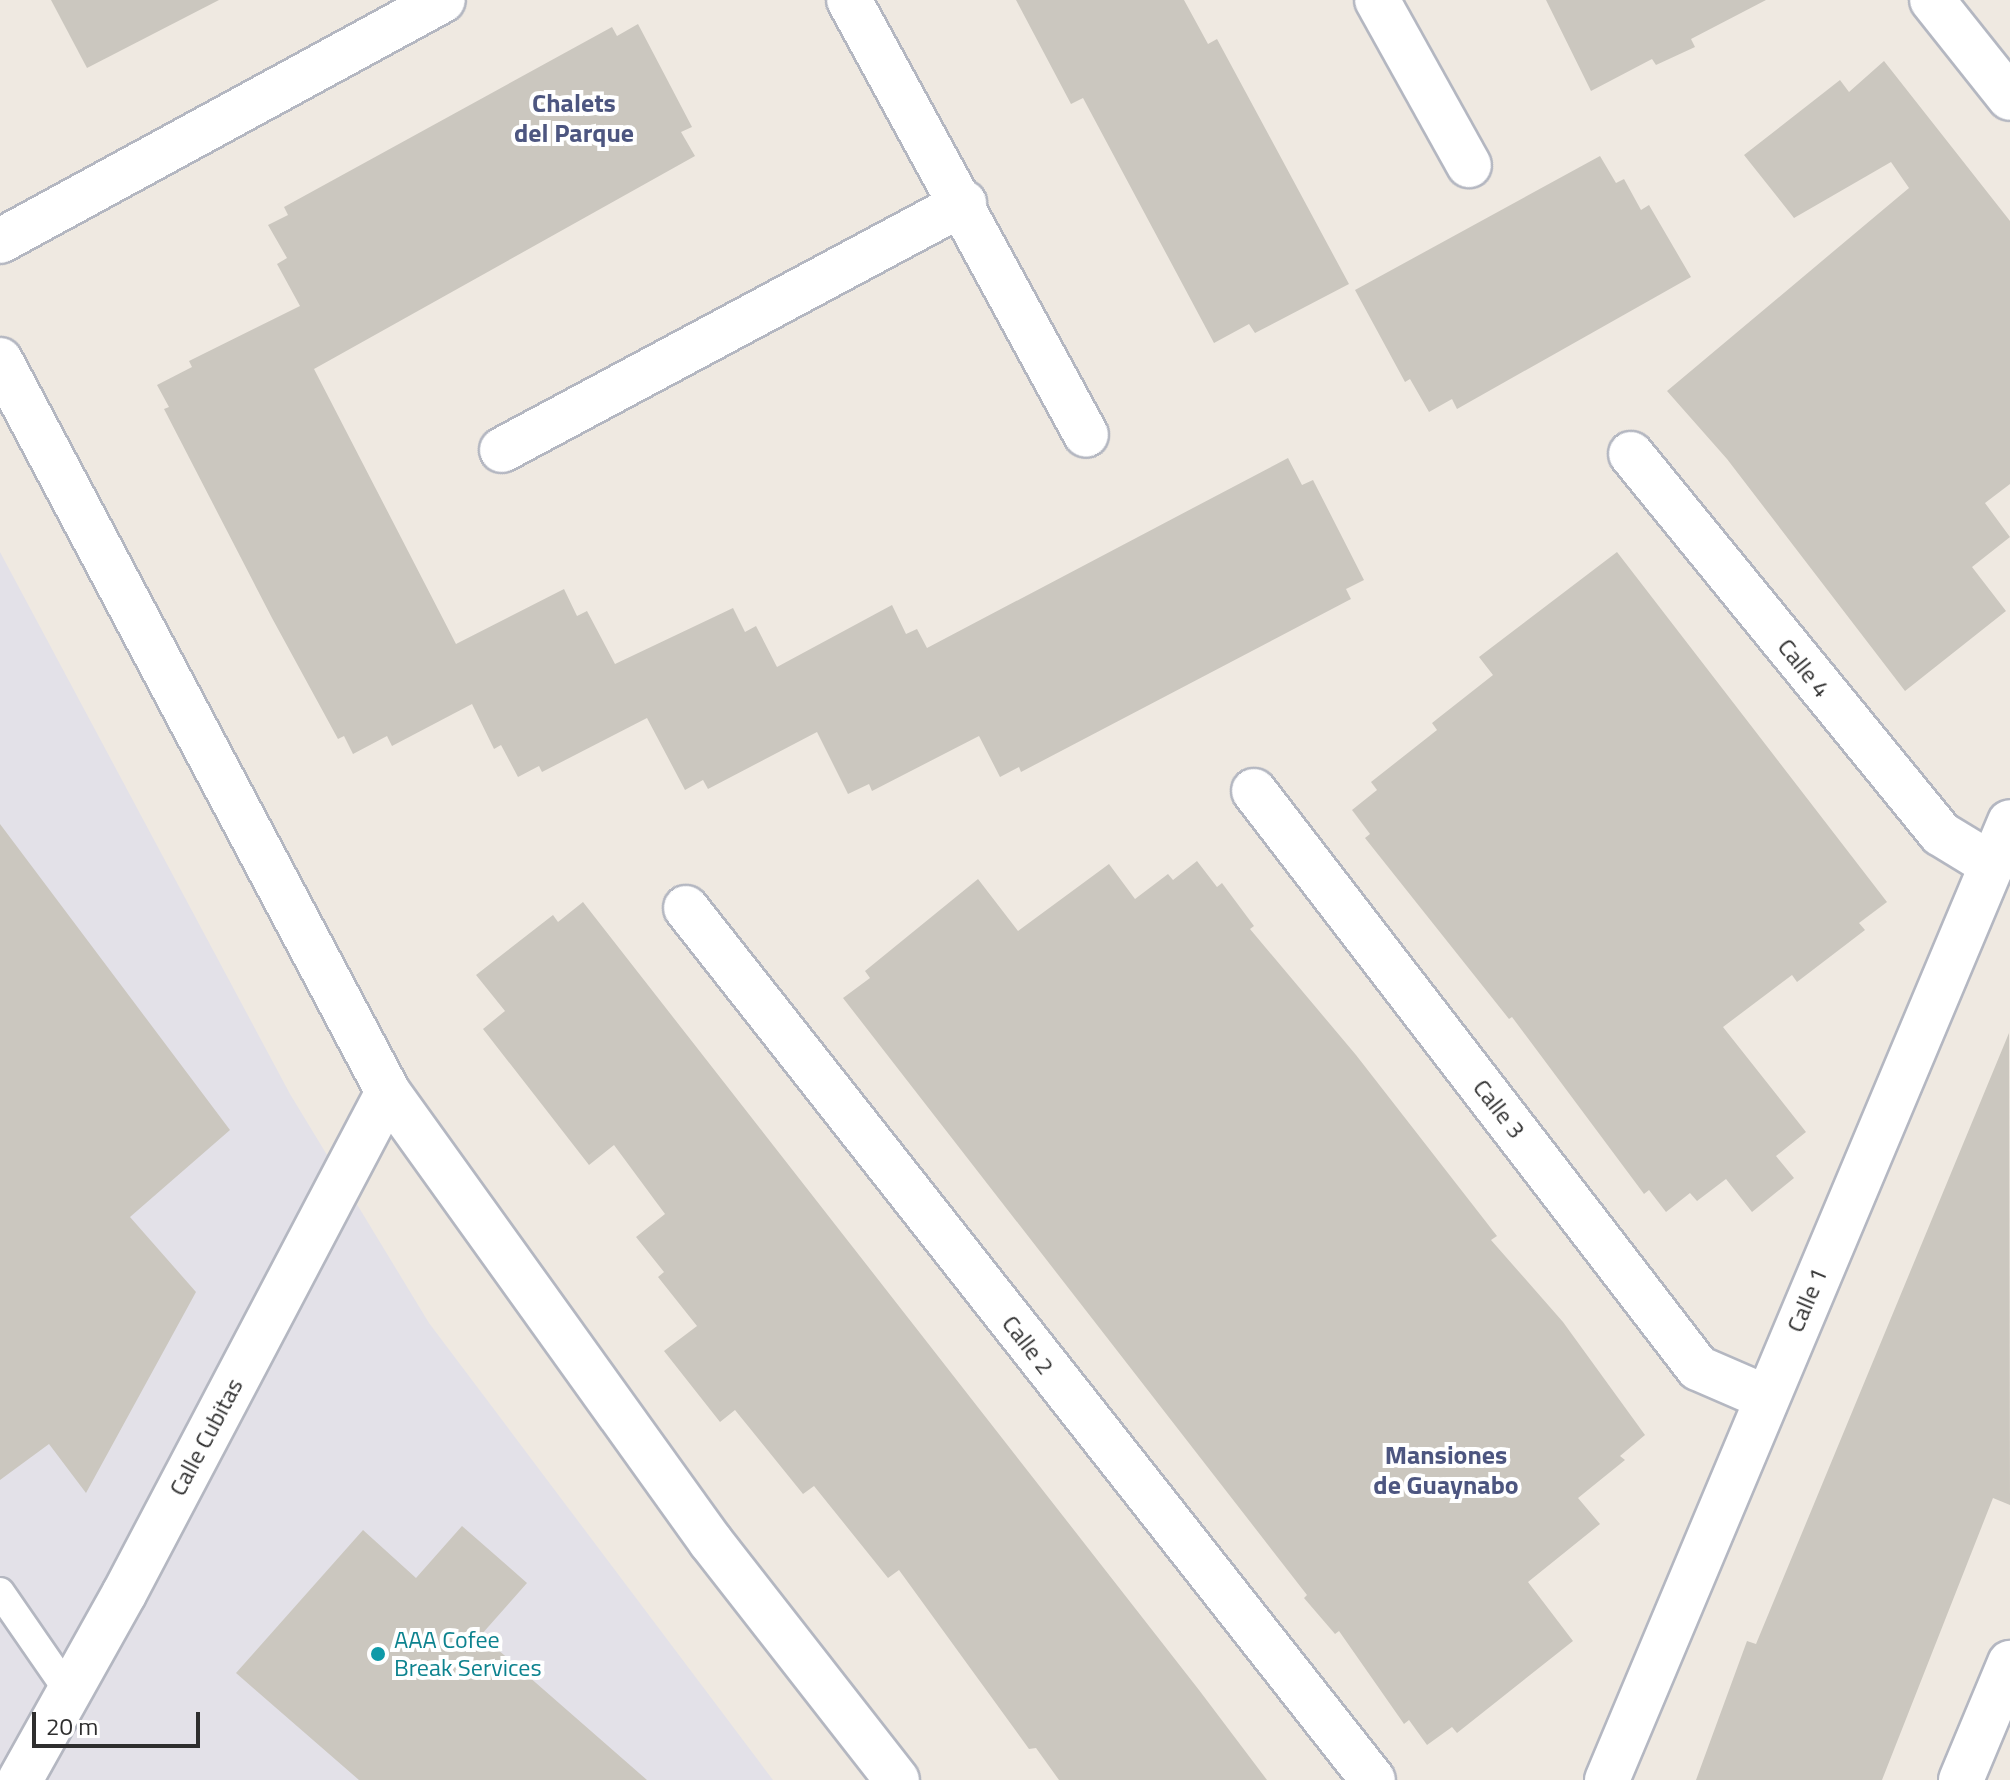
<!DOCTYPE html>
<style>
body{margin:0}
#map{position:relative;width:2010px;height:1780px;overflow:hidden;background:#efe9e1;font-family:"Titillium Web",sans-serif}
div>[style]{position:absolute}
.industrial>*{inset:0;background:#e3e1e8}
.building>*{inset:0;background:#cbc7bf}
.roads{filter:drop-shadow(2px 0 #b4b7c1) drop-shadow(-2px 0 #b4b7c1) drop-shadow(0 2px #b4b7c1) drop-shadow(0 -2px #b4b7c1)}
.service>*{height:28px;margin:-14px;padding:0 14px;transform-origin:14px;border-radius:14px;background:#fff}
.minor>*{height:44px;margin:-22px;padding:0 22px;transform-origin:22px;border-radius:22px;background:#fff}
.dots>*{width:22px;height:22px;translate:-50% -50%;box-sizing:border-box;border:4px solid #fff;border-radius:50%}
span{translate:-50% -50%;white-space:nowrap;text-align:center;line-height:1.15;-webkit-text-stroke:8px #fff;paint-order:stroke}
.street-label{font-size:24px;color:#2e2e2e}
.culture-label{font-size:24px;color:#0d838f}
.left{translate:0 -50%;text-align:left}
.neighbourhood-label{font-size:26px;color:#4d5680;font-weight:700}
.scale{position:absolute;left:32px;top:1712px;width:168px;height:36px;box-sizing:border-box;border:4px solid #2e2e2e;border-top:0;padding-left:10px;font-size:24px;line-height:28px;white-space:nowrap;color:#2e2e2e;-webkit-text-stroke:6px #fff;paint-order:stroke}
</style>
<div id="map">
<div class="industrial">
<div style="clip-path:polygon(0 552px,290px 1094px,429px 1323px,773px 1780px,0 1780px)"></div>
</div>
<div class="building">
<div style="clip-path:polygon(51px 0,219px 0,87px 68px)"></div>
<div style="clip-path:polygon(1016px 0,1184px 0,1208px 44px,1217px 39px,1349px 284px,1255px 333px,1249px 324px,1214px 343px,1083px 98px,1071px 104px)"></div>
<div style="clip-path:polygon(1546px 0,1766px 0,1691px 39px,1695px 47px,1656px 65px,1652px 59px,1591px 91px)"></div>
<div style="clip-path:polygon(638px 24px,692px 127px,681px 132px,695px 156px,314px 369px,456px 644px,564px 589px,577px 616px,587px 611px,615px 664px,733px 608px,745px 632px,756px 626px,777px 667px,892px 605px,906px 634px,917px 629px,927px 648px,1288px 458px,1302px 485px,1313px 480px,1364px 580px,1346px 589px,1351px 599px,1021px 772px,1019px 767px,1000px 777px,979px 736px,872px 791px,869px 784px,848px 794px,817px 732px,708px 789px,703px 780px,685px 790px,647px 718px,542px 772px,539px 766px,518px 777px,501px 745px,494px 749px,472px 704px,392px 746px,387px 736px,353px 754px,344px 736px,338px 739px,272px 618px,164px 409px,169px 407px,157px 385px,192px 367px,189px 361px,300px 306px,277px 264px,287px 258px,268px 225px,288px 215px,284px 207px,612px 27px,617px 36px)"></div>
<div style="clip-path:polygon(1884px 61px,2010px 221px,2010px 484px,1985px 503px,2010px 537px,1972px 567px,2006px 611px,1905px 691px,1727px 459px,1667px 391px,1909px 188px,1891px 162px,1794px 218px,1744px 155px,1840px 80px,1849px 92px)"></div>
<div style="clip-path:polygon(1600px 156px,1616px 183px,1624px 179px,1641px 210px,1649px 205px,1691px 277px,1457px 409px,1452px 399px,1429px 412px,1410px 379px,1405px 382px,1355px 290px)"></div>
<div style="clip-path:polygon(1617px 552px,1887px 902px,1859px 923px,1865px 930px,1797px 982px,1792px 975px,1723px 1027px,1806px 1132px,1776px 1156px,1794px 1178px,1752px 1212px,1726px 1179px,1697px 1201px,1690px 1193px,1666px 1212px,1649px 1190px,1644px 1194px,1512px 1017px,1509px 1019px,1365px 838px,1370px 834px,1352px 810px,1377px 790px,1371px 782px,1437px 730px,1432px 723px,1493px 675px,1479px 657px)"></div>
<div style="clip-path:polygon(0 824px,230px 1130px,130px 1217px,196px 1292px,86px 1493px,49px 1444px,0 1480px)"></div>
<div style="clip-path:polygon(1197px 861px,1217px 887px,1222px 883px,1254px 926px,1250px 929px,1356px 1055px,1497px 1236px,1491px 1240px,1563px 1322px,1645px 1435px,1620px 1456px,1625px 1460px,1578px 1498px,1600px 1524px,1528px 1582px,1573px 1641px,1457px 1733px,1452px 1727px,1427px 1745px,1409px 1720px,1404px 1724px,1339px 1631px,1335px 1634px,1304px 1598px,1307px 1595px,843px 998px,870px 978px,865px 971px,978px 879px,1018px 931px,1109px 864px,1135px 899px,1168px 874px,1173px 880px)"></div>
<div style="clip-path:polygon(583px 902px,1199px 1690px,1267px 1780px,1059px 1780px,1036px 1748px,1029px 1749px,899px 1570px,888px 1578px,814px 1486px,803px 1494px,735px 1410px,720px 1422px,664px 1351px,697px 1326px,658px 1277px,664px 1272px,636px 1237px,665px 1214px,614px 1145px,589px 1165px,483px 1029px,505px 1011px,476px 975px,553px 915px,558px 922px)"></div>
<div style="clip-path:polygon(2009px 1033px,2010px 1505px,1993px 1498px,1882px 1780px,1696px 1780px,1747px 1641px,1756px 1644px)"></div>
<div style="clip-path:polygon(462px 1526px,527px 1583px,481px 1635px,647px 1780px,359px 1780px,236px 1673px,363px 1530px,416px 1578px)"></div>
</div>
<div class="roads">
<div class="service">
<div style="left:0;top:1592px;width:121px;rotate:55.4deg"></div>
</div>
<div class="minor">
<div style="left:849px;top:0;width:495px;rotate:61.4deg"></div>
<div style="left:1377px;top:0;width:189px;rotate:60.9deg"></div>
<div style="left:1932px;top:0;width:125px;rotate:51.5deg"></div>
<div style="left:0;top:241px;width:504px;rotate:-28.55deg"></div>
<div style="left:0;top:360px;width:828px;rotate:62.07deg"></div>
<div style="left:388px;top:1092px;width:554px;rotate:54.33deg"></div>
<div style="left:711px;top:1542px;width:302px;rotate:52deg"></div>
<div style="left:502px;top:450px;width:524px;rotate:-28.13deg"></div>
<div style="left:1631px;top:454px;width:490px;rotate:50.8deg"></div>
<div style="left:1941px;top:834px;width:60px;rotate:31.3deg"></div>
<div style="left:1254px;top:791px;width:728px;rotate:52.42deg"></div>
<div style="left:1698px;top:1368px;width:73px;rotate:23.4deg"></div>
<div style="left:686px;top:908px;width:1110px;rotate:51.77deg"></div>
<div style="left:20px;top:1780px;width:213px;rotate:-60.8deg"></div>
<div style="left:124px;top:1594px;width:567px;rotate:-62.26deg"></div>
<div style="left:1607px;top:1780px;width:1039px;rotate:-67.19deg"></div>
<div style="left:1961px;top:1780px;width:127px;rotate:-67.3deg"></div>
</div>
</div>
<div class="dots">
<div style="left:378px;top:1654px;background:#0f9aa8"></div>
</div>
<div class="street-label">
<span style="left:1804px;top:668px;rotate:51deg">Calle 4</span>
<span style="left:1499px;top:1109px;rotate:52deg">Calle 3</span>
<span style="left:1807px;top:1300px;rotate:-67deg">Calle 1</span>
<span style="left:1028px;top:1345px;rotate:52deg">Calle 2</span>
<span style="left:206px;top:1437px;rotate:-62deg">Calle Cubitas</span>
</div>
<div class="culture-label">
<span class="left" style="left:394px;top:1654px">AAA Cofee<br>Break Services</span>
</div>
<div class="neighbourhood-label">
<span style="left:574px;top:118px">Chalets<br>del Parque</span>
<span style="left:1446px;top:1470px">Mansiones<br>de Guaynabo</span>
</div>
<div class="scale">20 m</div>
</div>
